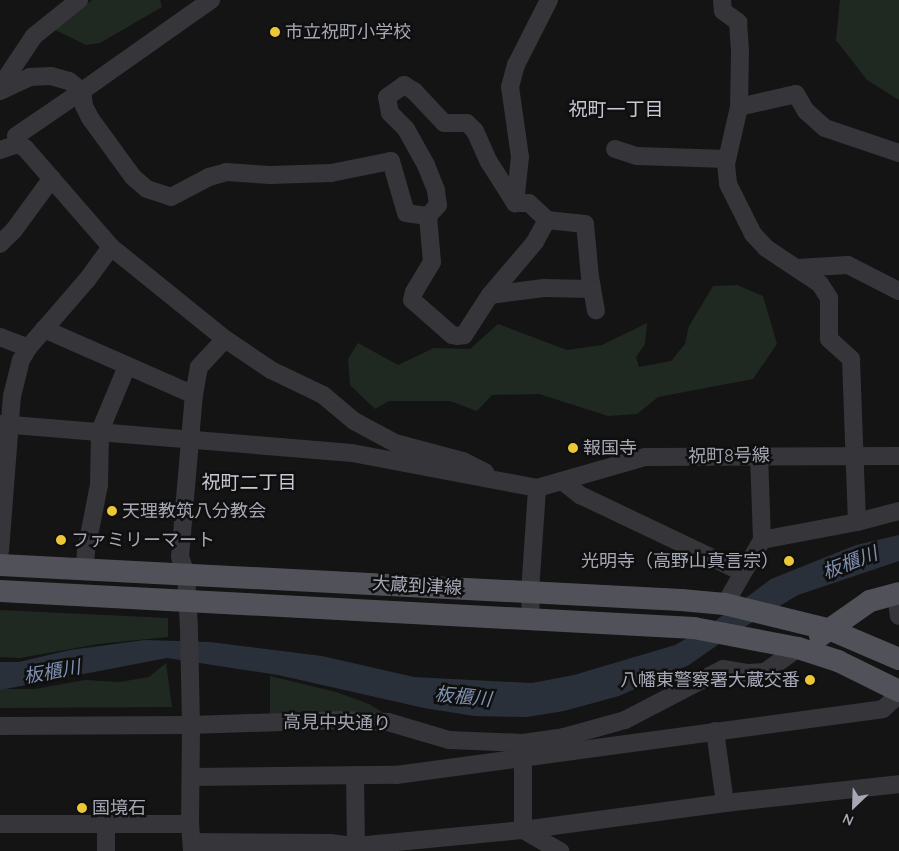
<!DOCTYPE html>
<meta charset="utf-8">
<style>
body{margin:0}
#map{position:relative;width:899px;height:851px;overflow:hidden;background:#141415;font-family:Quicksand,"Noto Sans JP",sans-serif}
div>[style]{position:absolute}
.green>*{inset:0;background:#202822}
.water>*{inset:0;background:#2a3039}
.minor>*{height:18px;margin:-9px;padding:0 9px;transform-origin:9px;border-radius:9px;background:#35353a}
.major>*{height:22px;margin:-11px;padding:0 11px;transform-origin:11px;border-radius:11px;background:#515259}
.dots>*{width:14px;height:14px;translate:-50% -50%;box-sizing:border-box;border:2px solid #0f0f10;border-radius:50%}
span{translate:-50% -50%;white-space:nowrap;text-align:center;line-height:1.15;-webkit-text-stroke:5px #0f0f10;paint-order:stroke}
.poi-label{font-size:18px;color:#a6a8b5}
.left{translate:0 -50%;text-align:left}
.right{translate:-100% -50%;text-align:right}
.street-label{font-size:18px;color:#a6a8b5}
.neighbourhood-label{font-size:19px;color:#c7c8d2}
.water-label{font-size:19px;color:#7e91b0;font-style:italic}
.north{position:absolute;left:829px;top:781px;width:50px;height:50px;-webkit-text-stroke:4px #0f0f10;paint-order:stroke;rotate:204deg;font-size:14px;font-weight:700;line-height:20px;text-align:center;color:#a6a8b5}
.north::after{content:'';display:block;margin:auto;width:18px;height:22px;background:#a6a8b5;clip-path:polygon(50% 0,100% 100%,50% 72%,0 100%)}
</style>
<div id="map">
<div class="green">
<div style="clip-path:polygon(92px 0,160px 0,162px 7px,100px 43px,86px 45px,53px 29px)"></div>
<div style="clip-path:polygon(840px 0,899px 0,899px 100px,867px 80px,836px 40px)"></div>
<div style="clip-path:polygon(737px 285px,763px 296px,777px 344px,753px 379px,658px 397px,637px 414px,608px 416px,539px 394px,492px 395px,477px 411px,450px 401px,389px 401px,375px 409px,350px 385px,348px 359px,358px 343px,398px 365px,434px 348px,470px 349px,498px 324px,567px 350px,602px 345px,647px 323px,645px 344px,636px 357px,639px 367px,671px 361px,685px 344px,689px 326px,713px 286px)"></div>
<div style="clip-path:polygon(0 610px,168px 618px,168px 637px,98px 644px,20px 658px,0 657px)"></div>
<div style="clip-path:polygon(166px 663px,172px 707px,0 708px,0 689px,35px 689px,85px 680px,120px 682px,149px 677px)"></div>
<div style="clip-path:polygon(270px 676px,336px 692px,369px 704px,387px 715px,270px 714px)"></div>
</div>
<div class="water">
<div style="clip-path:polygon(899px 535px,899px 561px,798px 595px,736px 632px,689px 665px,619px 696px,564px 711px,527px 717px,474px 716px,424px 708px,278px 675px,167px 658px,0 690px,0 662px,19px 662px,70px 650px,145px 640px,210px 642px,322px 656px,414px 677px,532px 683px,574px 675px,675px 645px,707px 627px,771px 579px,856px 545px)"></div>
</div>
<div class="minor">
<div style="left:722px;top:0;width:11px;rotate:85deg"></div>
<div style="left:723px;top:11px;width:19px;rotate:36deg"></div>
<div style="left:738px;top:22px;width:29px;rotate:86deg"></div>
<div style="left:740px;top:51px;width:56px;rotate:91deg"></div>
<div style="left:739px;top:107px;width:58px;rotate:102.8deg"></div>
<div style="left:726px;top:164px;width:20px;rotate:84deg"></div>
<div style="left:728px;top:184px;width:56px;rotate:63.4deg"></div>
<div style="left:753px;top:234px;width:19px;rotate:47deg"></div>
<div style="left:766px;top:248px;width:65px;rotate:33.7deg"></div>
<div style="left:820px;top:284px;width:17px;rotate:57deg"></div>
<div style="left:829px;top:298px;width:41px;rotate:90deg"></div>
<div style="left:829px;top:339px;width:30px;rotate:42deg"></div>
<div style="left:851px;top:359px;width:163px;rotate:87.9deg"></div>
<div style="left:404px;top:85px;width:12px;rotate:31deg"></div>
<div style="left:414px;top:91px;width:44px;rotate:46.8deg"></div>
<div style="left:444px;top:123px;width:23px"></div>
<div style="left:467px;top:123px;width:11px;rotate:45deg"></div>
<div style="left:475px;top:131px;width:34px;rotate:66deg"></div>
<div style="left:489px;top:162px;width:49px;rotate:57.6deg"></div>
<div style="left:515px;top:203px;width:14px"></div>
<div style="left:529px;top:203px;width:25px;rotate:43deg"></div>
<div style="left:547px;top:220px;width:25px;rotate:119deg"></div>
<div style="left:535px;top:242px;width:70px;rotate:130.3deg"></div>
<div style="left:490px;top:295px;width:48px;rotate:123deg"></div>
<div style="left:464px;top:335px;width:6px;rotate:171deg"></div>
<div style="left:458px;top:336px;width:6px;rotate:-171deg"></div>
<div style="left:452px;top:335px;width:53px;rotate:-138.8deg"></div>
<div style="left:412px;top:300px;width:8px;rotate:-76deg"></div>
<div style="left:414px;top:292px;width:35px;rotate:-59deg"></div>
<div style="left:432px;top:262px;width:46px;rotate:-95deg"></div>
<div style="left:428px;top:216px;width:15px;rotate:-48deg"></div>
<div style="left:438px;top:205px;width:15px;rotate:-98deg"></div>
<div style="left:436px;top:190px;width:27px;rotate:-112deg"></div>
<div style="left:426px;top:165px;width:41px;rotate:-119.1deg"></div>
<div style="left:406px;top:129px;width:23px;rotate:-135deg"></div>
<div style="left:390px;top:113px;width:16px;rotate:-101deg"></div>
<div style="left:387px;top:97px;width:21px;rotate:-35deg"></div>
<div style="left:0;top:87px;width:61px;rotate:-56.3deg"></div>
<div style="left:34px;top:36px;width:58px;rotate:-38.7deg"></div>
<div style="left:0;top:91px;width:33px;rotate:-25deg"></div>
<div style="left:30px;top:77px;width:21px;rotate:-3deg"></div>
<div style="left:51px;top:76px;width:19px;rotate:16deg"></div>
<div style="left:69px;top:81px;width:16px;rotate:38deg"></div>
<div style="left:82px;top:91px;width:158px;rotate:-35.2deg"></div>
<div style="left:739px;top:107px;width:58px;rotate:-12.8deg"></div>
<div style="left:796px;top:94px;width:20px;rotate:60deg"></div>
<div style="left:806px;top:111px;width:25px;rotate:42deg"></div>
<div style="left:825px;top:128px;width:78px;rotate:18.7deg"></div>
<div style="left:17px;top:144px;width:8px;rotate:-97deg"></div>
<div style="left:16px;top:136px;width:80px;rotate:-34.3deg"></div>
<div style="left:82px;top:91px;width:15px;rotate:82deg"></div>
<div style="left:84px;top:106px;width:13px;rotate:63deg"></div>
<div style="left:90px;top:118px;width:73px;rotate:53.9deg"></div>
<div style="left:133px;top:177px;width:18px;rotate:41deg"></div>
<div style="left:147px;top:189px;width:25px;rotate:18deg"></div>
<div style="left:171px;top:197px;width:43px;rotate:-27.8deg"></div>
<div style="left:209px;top:177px;width:18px;rotate:-16deg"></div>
<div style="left:226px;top:172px;width:44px;rotate:3.9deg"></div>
<div style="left:270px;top:175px;width:61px;rotate:-1.9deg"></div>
<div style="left:331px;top:173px;width:61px;rotate:-11.3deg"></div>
<div style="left:391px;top:161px;width:54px;rotate:73.9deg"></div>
<div style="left:406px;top:213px;width:22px;rotate:8deg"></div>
<div style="left:615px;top:149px;width:22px;rotate:18deg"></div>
<div style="left:636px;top:156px;width:91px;rotate:1.9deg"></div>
<div style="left:0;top:150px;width:18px;rotate:-19deg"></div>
<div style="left:17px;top:144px;width:9px;rotate:27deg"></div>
<div style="left:25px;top:148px;width:131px;rotate:49deg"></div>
<div style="left:111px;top:247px;width:146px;rotate:38.9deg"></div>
<div style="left:225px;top:339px;width:55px;rotate:34deg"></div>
<div style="left:271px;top:370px;width:58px;rotate:25.7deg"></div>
<div style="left:323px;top:395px;width:40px;rotate:40deg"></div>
<div style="left:354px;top:421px;width:47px;rotate:28.2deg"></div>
<div style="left:395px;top:443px;width:70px;rotate:14.8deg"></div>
<div style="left:463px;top:461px;width:25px;rotate:27deg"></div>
<div style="left:515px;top:203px;width:46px;rotate:-83.8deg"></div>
<div style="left:520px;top:157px;width:71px;rotate:-98.1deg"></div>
<div style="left:510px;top:87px;width:23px;rotate:-75deg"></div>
<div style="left:516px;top:65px;width:73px;rotate:-63.1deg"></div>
<div style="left:547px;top:220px;width:38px;rotate:6deg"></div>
<div style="left:585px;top:224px;width:53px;rotate:84.6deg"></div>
<div style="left:590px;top:277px;width:34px;rotate:80deg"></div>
<div style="left:0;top:244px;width:20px;rotate:-45deg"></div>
<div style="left:14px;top:230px;width:64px;rotate:-53.8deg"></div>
<div style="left:797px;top:268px;width:51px;rotate:-3.4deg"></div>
<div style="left:848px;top:265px;width:57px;rotate:27deg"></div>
<div style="left:490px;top:295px;width:54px;rotate:-7.4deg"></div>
<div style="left:544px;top:288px;width:48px;rotate:1.2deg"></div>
<div style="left:44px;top:329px;width:164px;rotate:23.7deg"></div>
<div style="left:0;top:337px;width:30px;rotate:21deg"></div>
<div style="left:0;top:424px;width:353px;rotate:4.7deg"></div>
<div style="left:352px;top:453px;width:188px;rotate:10.7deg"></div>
<div style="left:537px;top:488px;width:112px;rotate:-16deg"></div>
<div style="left:645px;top:457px;width:254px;rotate:-0.2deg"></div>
<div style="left:562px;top:481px;width:23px;rotate:38deg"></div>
<div style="left:580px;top:495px;width:179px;rotate:25.4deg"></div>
<div style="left:762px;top:540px;width:97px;rotate:-10.7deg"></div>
<div style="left:857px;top:522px;width:43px;rotate:-14.7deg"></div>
<div style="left:0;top:551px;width:155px;rotate:-85.6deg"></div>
<div style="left:12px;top:396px;width:37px;rotate:-76deg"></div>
<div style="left:21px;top:360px;width:14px;rotate:-60deg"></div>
<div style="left:28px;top:348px;width:90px;rotate:-49.1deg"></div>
<div style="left:87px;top:280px;width:41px;rotate:-54deg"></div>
<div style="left:85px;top:568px;width:17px;rotate:-87deg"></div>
<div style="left:86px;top:551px;width:67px;rotate:-78.9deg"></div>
<div style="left:99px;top:485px;width:54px;rotate:-88.9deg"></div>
<div style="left:100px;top:431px;width:70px;rotate:-67.4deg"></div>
<div style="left:896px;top:593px;width:23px;rotate:83deg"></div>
<div style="left:725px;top:604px;width:74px;rotate:-60deg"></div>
<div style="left:762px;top:540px;width:85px;rotate:-92deg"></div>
<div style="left:531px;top:620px;width:28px;rotate:-92deg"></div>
<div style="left:530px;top:592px;width:104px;rotate:-86.1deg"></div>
<div style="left:0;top:726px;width:191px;rotate:-0.3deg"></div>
<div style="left:191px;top:725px;width:152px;rotate:-1.9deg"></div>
<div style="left:343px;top:720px;width:45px;rotate:2.5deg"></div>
<div style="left:388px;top:722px;width:64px;rotate:16.4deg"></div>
<div style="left:449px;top:740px;width:74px;rotate:2.3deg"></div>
<div style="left:523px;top:743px;width:41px;rotate:-8.3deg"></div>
<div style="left:564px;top:737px;width:63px;rotate:-15.6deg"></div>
<div style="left:625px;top:720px;width:110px;rotate:-27.5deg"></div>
<div style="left:723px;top:669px;width:26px;rotate:9deg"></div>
<div style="left:749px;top:673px;width:16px;rotate:-4deg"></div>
<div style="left:765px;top:672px;width:41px;rotate:-36deg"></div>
<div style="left:715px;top:731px;width:73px;rotate:82.1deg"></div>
<div style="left:355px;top:775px;width:71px;rotate:89.2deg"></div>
<div style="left:191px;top:777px;width:205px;rotate:-0.6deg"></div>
<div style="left:396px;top:775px;width:491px;rotate:-7.7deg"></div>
<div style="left:883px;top:709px;width:22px;rotate:-43deg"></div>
<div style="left:106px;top:823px;width:28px;rotate:90deg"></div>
<div style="left:0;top:824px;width:190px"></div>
<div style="left:523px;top:830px;width:82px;rotate:-90deg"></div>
<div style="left:523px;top:830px;width:43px;rotate:29.6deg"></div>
<div style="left:192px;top:842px;width:138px;rotate:0.4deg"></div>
<div style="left:330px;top:843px;width:26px;rotate:7deg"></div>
<div style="left:356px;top:846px;width:168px;rotate:-5.5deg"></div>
<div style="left:523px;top:830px;width:204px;rotate:-7.6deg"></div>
<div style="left:725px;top:803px;width:175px;rotate:-6.2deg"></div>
<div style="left:192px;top:851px;width:27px;rotate:-94deg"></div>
<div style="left:190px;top:824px;width:99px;rotate:-89.4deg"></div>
<div style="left:191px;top:725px;width:96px;rotate:-91.2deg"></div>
<div style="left:189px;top:629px;width:55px;rotate:-93.1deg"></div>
<div style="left:186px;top:574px;width:18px;rotate:-109deg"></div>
<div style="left:180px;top:557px;width:163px;rotate:-85.1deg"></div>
<div style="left:194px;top:395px;width:28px;rotate:-80deg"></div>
<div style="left:199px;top:367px;width:38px;rotate:-47deg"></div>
</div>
<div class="major">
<div style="left:0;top:565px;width:682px;rotate:2.94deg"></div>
<div style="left:681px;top:600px;width:44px;rotate:5.2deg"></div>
<div style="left:725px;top:604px;width:109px;rotate:13.8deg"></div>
<div style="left:831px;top:630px;width:74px;rotate:23.1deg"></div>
<div style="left:0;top:591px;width:695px;rotate:3.05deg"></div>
<div style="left:694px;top:628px;width:106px;rotate:10.9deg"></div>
<div style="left:798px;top:648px;width:42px;rotate:18deg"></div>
<div style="left:838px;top:661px;width:68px;rotate:26.2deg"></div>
<div style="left:820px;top:636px;width:61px;rotate:-35deg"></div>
<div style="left:870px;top:601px;width:30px;rotate:-15deg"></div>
</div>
<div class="dots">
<div style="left:275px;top:32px;background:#ecc836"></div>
<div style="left:573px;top:448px;background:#ecc836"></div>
<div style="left:112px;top:511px;background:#ecc836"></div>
<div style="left:61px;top:540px;background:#ecc836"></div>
<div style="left:789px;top:561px;background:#ecc836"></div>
<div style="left:810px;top:680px;background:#ecc836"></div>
<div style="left:82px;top:808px;background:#ecc836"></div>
</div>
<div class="poi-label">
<span class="left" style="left:285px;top:32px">市立祝町小学校</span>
<span class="left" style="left:583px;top:448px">報国寺</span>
<span class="left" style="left:122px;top:511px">天理教筑八分教会</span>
<span class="left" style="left:71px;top:540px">ファミリーマート</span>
<span class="right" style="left:779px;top:561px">光明寺（高野山真言宗）</span>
<span class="right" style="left:800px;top:680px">八幡東警察署大蔵交番</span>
<span class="left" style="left:92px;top:808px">国境石</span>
</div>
<div class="street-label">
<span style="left:729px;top:456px;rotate:-1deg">祝町8号線</span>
<span style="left:417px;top:586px;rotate:3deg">大蔵到津線</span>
<span style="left:337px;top:723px;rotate:1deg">高見中央通り</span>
</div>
<div class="neighbourhood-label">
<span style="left:616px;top:110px">祝町一丁目</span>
<span style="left:249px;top:483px">祝町二丁目</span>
</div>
<div class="water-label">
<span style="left:850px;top:563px;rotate:-21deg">板櫃川</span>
<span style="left:52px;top:672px;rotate:-10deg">板櫃川</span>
<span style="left:463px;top:697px;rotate:6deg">板櫃川</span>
</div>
<div class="north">N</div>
</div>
